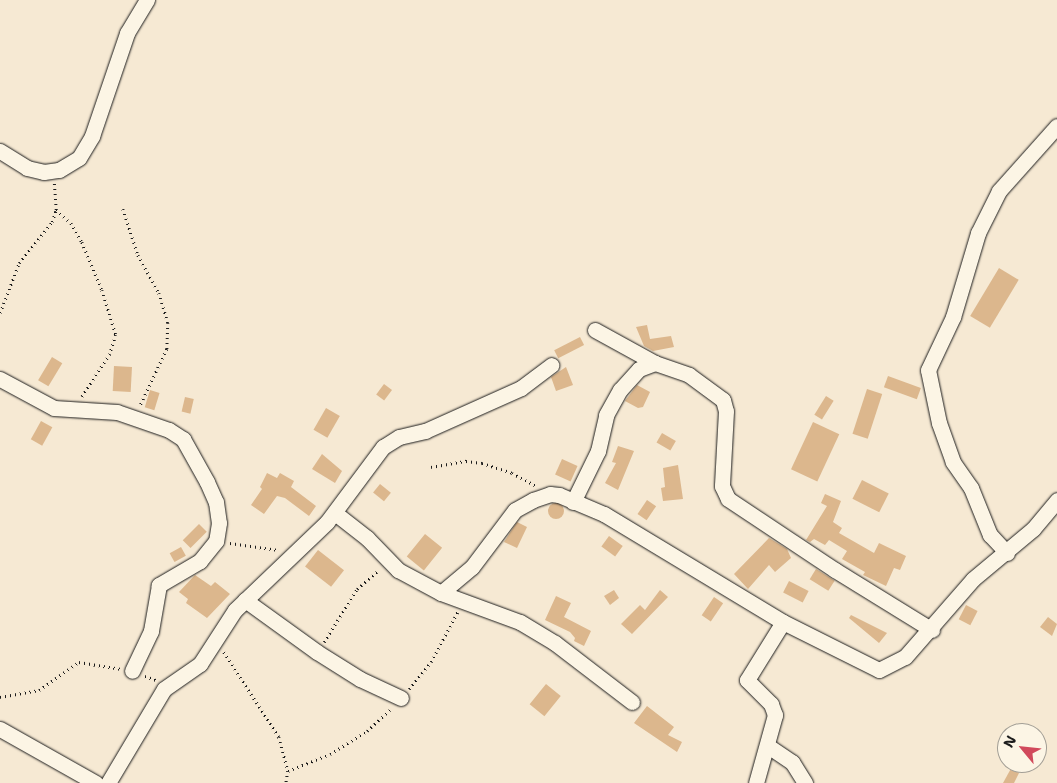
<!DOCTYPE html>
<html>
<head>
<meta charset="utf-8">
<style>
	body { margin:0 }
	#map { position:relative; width:1057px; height:783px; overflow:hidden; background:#f6e9d3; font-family:"Shantell Sans",sans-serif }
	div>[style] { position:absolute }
	.building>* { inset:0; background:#dcb78d; transform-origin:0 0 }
	.round { border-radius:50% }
	.path>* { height:2.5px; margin-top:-1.25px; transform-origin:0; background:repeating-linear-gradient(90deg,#1c1c1c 0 1px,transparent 0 5px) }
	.roads { filter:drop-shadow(0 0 1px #1c1c1c) drop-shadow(0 0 1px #1c1c1c) }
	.minor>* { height:15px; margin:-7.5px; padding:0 7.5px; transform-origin:7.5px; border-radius:7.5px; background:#fcf5e5 }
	span { translate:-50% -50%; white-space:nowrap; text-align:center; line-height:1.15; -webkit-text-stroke:4px #fcf5e5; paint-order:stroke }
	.north { position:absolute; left:997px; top:723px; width:50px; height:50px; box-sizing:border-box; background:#fcf5e5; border:1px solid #a29e95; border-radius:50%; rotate:298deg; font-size:14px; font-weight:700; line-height:20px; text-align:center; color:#1c1c1c }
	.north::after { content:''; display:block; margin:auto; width:18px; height:22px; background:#d1495b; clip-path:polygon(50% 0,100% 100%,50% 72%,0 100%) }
</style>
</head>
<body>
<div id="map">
	<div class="building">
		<i style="left:999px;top:268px;width:23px;height:56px;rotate:31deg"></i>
		<i style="clip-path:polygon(647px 325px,650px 339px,671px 336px,674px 347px,653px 351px,644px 346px,636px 327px)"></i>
		<i style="left:580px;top:337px;width:9px;height:29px;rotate:63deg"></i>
		<i style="left:52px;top:357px;width:12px;height:27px;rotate:31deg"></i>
		<i style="left:114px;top:366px;width:18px;height:25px;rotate:3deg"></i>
		<i style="clip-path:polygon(566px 367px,573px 385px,556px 391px,551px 377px)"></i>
		<i style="left:888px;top:376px;width:35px;height:12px;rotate:20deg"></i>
		<i style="left:384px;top:384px;width:10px;height:13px;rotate:37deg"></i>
		<i style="clip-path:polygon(637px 385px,650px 392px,643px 407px,638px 408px,625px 401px)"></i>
		<i style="left:867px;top:389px;width:16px;height:47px;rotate:18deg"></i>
		<i style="left:150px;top:390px;width:10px;height:18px;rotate:17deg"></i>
		<i style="left:826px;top:396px;width:9px;height:22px;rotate:32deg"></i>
		<i style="left:185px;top:397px;width:9px;height:15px;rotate:13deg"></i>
		<i style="left:326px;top:408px;width:16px;height:25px;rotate:30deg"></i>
		<i style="left:41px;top:421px;width:13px;height:21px;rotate:29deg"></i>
		<i style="left:813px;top:422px;width:29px;height:52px;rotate:25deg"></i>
		<i style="left:662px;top:433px;width:16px;height:11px;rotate:30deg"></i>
		<i style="clip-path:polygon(618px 446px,634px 451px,618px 490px,605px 483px,616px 463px,612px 462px)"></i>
		<i style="clip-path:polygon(322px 454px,342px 471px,335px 483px,312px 469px)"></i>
		<i style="left:562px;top:459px;width:17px;height:17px;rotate:24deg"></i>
		<i style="clip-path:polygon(678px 465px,683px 499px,663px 501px,661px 488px,665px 487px,663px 468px)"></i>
		<i style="clip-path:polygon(267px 473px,277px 478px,280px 473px,294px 481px,291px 487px,316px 506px,309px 516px,285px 498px,277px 496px,264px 514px,251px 505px,262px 489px,260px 487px)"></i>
		<i style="left:862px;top:480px;width:30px;height:21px;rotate:27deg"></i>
		<i style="left:380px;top:484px;width:14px;height:11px;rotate:39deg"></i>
		<i style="clip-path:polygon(825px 494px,841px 501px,833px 522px,842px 528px,839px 533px,874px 553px,879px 543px,906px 556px,900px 570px,894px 568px,886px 586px,863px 575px,865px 572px,842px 559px,847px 551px,829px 540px,825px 545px,814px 539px,810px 542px,806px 540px,827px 506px,821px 503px)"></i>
		<i style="left:647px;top:500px;width:11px;height:17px;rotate:34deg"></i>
		<i class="round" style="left:548px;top:503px;width:16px;height:16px"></i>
		<i style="clip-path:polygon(517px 522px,527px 527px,517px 548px,504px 542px)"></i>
		<i style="left:199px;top:524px;width:11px;height:23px;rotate:45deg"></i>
		<i style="left:425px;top:534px;width:22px;height:29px;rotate:39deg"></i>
		<i style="left:609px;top:536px;width:17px;height:13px;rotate:36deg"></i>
		<i style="clip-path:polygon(769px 538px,787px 549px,791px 558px,775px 572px,769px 565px,748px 589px,734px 574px)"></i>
		<i style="left:181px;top:547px;width:10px;height:13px;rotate:61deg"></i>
		<i style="left:318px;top:550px;width:33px;height:21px;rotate:38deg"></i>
		<i style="left:816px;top:569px;width:22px;height:12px;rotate:32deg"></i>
		<i style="clip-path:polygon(195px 575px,211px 586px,215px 582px,230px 594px,207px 618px,186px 603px,188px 599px,179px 592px)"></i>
		<i style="left:789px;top:581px;width:22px;height:13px;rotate:27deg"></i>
		<i style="clip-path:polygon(614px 590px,619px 598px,610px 605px,604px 596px)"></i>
		<i style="clip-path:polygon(660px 590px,668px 597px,632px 634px,621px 624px,640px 605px,645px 610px)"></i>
		<i style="clip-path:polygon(556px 596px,571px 603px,564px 617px,591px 631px,584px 646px,574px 641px,575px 638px,570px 632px,545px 620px)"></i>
		<i style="left:714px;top:597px;width:11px;height:22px;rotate:34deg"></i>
		<i style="left:966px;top:605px;width:13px;height:16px;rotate:27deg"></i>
		<i style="clip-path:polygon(851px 615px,887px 633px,879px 643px,849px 618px)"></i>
		<i style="clip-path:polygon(1048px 617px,1057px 624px,1052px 636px,1040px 627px)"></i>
		<i style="left:546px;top:684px;width:19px;height:26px;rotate:39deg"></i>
		<i style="clip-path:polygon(647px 706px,674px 727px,668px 735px,682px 742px,677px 752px,634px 723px)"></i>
		<i style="clip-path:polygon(1014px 763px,1024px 763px,1014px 783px,1003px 783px)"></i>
	</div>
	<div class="path">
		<i style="left:123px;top:209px;width:48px;rotate:71.9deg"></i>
		<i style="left:138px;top:255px;width:43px;rotate:61.1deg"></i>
		<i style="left:159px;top:293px;width:31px;rotate:73deg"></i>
		<i style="left:168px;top:323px;width:26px;rotate:92deg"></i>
		<i style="left:167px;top:349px;width:63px;rotate:115.3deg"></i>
		<i style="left:56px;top:210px;width:20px;rotate:41deg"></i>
		<i style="left:71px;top:223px;width:22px;rotate:60deg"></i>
		<i style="left:82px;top:242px;width:52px;rotate:67.4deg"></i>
		<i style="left:102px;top:290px;width:47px;rotate:72.7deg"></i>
		<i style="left:116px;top:335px;width:20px;rotate:108deg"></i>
		<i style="left:110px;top:354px;width:51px;rotate:123.1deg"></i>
		<i style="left:0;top:313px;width:53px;rotate:-69.2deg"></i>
		<i style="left:19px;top:263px;width:53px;rotate:-51.2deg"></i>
		<i style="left:52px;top:222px;width:13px;rotate:-72deg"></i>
		<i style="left:56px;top:210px;width:27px;rotate:-94deg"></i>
		<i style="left:431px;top:467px;width:36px;rotate:-10deg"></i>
		<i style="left:466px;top:461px;width:16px;rotate:7deg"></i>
		<i style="left:482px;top:463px;width:32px;rotate:18deg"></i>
		<i style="left:512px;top:473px;width:27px;rotate:28deg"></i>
		<i style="left:230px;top:543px;width:49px;rotate:8.1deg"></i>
		<i style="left:324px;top:642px;width:62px;rotate:-58.1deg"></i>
		<i style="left:357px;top:589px;width:29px;rotate:-41deg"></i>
		<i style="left:224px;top:652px;width:101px;rotate:57.1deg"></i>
		<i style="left:279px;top:737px;width:35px;rotate:75deg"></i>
		<i style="left:288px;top:771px;width:12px;rotate:99deg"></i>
		<i style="left:145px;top:676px;width:12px;rotate:20deg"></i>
		<i style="left:409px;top:689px;width:35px;rotate:-51deg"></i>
		<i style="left:431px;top:662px;width:58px;rotate:-62.1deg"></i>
		<i style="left:0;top:697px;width:40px;rotate:-10deg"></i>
		<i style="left:39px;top:690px;width:49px;rotate:-35deg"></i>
		<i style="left:79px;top:662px;width:43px;rotate:9.5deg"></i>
		<i style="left:288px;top:771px;width:45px;rotate:-22deg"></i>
		<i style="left:330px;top:754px;width:44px;rotate:-31.9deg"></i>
		<i style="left:367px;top:731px;width:34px;rotate:-43deg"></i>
	</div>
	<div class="roads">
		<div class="minor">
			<i style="left:0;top:151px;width:32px;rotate:32deg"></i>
			<i style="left:27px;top:168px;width:17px;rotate:13deg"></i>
			<i style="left:44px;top:172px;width:15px;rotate:-8deg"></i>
			<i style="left:59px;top:170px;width:23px;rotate:-31deg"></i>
			<i style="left:79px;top:158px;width:26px;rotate:-59deg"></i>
			<i style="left:92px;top:136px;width:109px;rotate:-71.2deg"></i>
			<i style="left:127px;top:33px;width:39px;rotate:-59deg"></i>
			<i style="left:595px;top:330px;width:68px;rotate:28.8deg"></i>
			<i style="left:655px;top:363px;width:36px;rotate:19deg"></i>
			<i style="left:689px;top:375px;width:42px;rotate:36.3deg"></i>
			<i style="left:723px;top:400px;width:11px;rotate:75deg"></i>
			<i style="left:726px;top:411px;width:75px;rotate:93.1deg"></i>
			<i style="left:722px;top:486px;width:14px;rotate:65deg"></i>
			<i style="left:728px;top:499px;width:128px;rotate:33.6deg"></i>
			<i style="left:835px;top:570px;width:114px;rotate:31.7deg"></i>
			<i style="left:0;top:379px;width:61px;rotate:28.2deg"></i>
			<i style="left:54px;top:408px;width:63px;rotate:3.6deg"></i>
			<i style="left:117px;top:412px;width:55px;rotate:19.1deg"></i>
			<i style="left:169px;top:430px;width:17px;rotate:33deg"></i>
			<i style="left:183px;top:439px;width:49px;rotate:60.8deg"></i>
			<i style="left:207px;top:482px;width:22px;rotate:66deg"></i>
			<i style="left:216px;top:502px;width:21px;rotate:82deg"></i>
			<i style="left:219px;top:523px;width:18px;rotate:99deg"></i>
			<i style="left:216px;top:541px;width:26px;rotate:129deg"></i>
			<i style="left:200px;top:561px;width:48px;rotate:149.7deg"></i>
			<i style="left:159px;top:585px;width:47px;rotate:99.9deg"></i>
			<i style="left:151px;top:631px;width:44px;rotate:115.4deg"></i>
			<i style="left:573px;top:502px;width:57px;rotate:-63.9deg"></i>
			<i style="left:598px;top:451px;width:37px;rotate:-77deg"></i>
			<i style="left:606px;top:415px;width:29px;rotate:-61deg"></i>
			<i style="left:620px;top:390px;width:28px;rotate:-48deg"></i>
			<i style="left:639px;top:369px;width:17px;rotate:-21deg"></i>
			<i style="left:335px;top:513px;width:41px;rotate:38deg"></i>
			<i style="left:367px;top:538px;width:45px;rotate:45.9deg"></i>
			<i style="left:398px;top:570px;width:49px;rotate:28.1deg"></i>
			<i style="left:441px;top:593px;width:84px;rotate:20.2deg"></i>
			<i style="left:520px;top:622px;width:41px;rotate:31deg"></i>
			<i style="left:555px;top:643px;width:97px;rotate:37.5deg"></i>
			<i style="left:1007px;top:553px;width:25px;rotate:-133deg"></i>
			<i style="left:990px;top:535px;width:51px;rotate:-112deg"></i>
			<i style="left:971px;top:488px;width:32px;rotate:-125deg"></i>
			<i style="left:953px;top:462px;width:41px;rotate:-109.7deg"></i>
			<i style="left:939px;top:423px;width:54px;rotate:-101.7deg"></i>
			<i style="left:928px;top:370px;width:59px;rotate:-64.7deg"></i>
			<i style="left:953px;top:317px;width:88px;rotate:-73.4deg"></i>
			<i style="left:978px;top:233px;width:47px;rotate:-63.4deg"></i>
			<i style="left:999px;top:191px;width:87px;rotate:-48.3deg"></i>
			<i style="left:441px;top:593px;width:40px;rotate:-40deg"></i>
			<i style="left:472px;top:567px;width:71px;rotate:-53deg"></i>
			<i style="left:515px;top:510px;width:21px;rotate:-29deg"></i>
			<i style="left:533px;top:500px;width:18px;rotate:-19deg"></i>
			<i style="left:550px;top:494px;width:9px;rotate:6deg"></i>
			<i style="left:559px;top:495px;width:49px;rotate:22.9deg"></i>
			<i style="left:604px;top:514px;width:209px;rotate:31.1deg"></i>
			<i style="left:783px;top:622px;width:107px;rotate:26.6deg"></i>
			<i style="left:879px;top:670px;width:29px;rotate:-27deg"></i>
			<i style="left:905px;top:657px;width:103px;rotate:-48.9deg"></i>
			<i style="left:973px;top:579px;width:78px;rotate:-39.8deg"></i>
			<i style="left:1033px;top:529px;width:38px;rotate:-50deg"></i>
			<i style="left:245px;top:600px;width:89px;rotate:35.8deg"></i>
			<i style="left:317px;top:652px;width:51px;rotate:32.1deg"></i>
			<i style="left:360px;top:679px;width:45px;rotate:24.9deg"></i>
			<i style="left:0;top:729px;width:110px;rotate:29.4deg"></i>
			<i style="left:768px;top:746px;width:29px;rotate:34deg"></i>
			<i style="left:792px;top:762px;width:25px;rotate:58deg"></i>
			<i style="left:108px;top:783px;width:109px;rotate:-59.2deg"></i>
			<i style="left:164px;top:689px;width:44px;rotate:-34.8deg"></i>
			<i style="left:200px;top:664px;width:64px;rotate:-57.1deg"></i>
			<i style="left:235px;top:610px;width:127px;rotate:-43.7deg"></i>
			<i style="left:327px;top:522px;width:94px;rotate:-53.3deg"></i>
			<i style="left:383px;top:447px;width:19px;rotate:-32deg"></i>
			<i style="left:399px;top:437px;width:27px;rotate:-13deg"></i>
			<i style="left:425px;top:431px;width:105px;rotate:-24.1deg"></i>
			<i style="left:521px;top:388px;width:38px;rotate:-37deg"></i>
			<i style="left:756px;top:783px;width:71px;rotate:-74.4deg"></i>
			<i style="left:775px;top:715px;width:12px;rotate:-110deg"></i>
			<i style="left:771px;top:704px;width:34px;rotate:-135deg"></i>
			<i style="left:747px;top:680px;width:68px;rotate:-58.2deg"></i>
		</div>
	</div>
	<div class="north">N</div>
</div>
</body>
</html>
